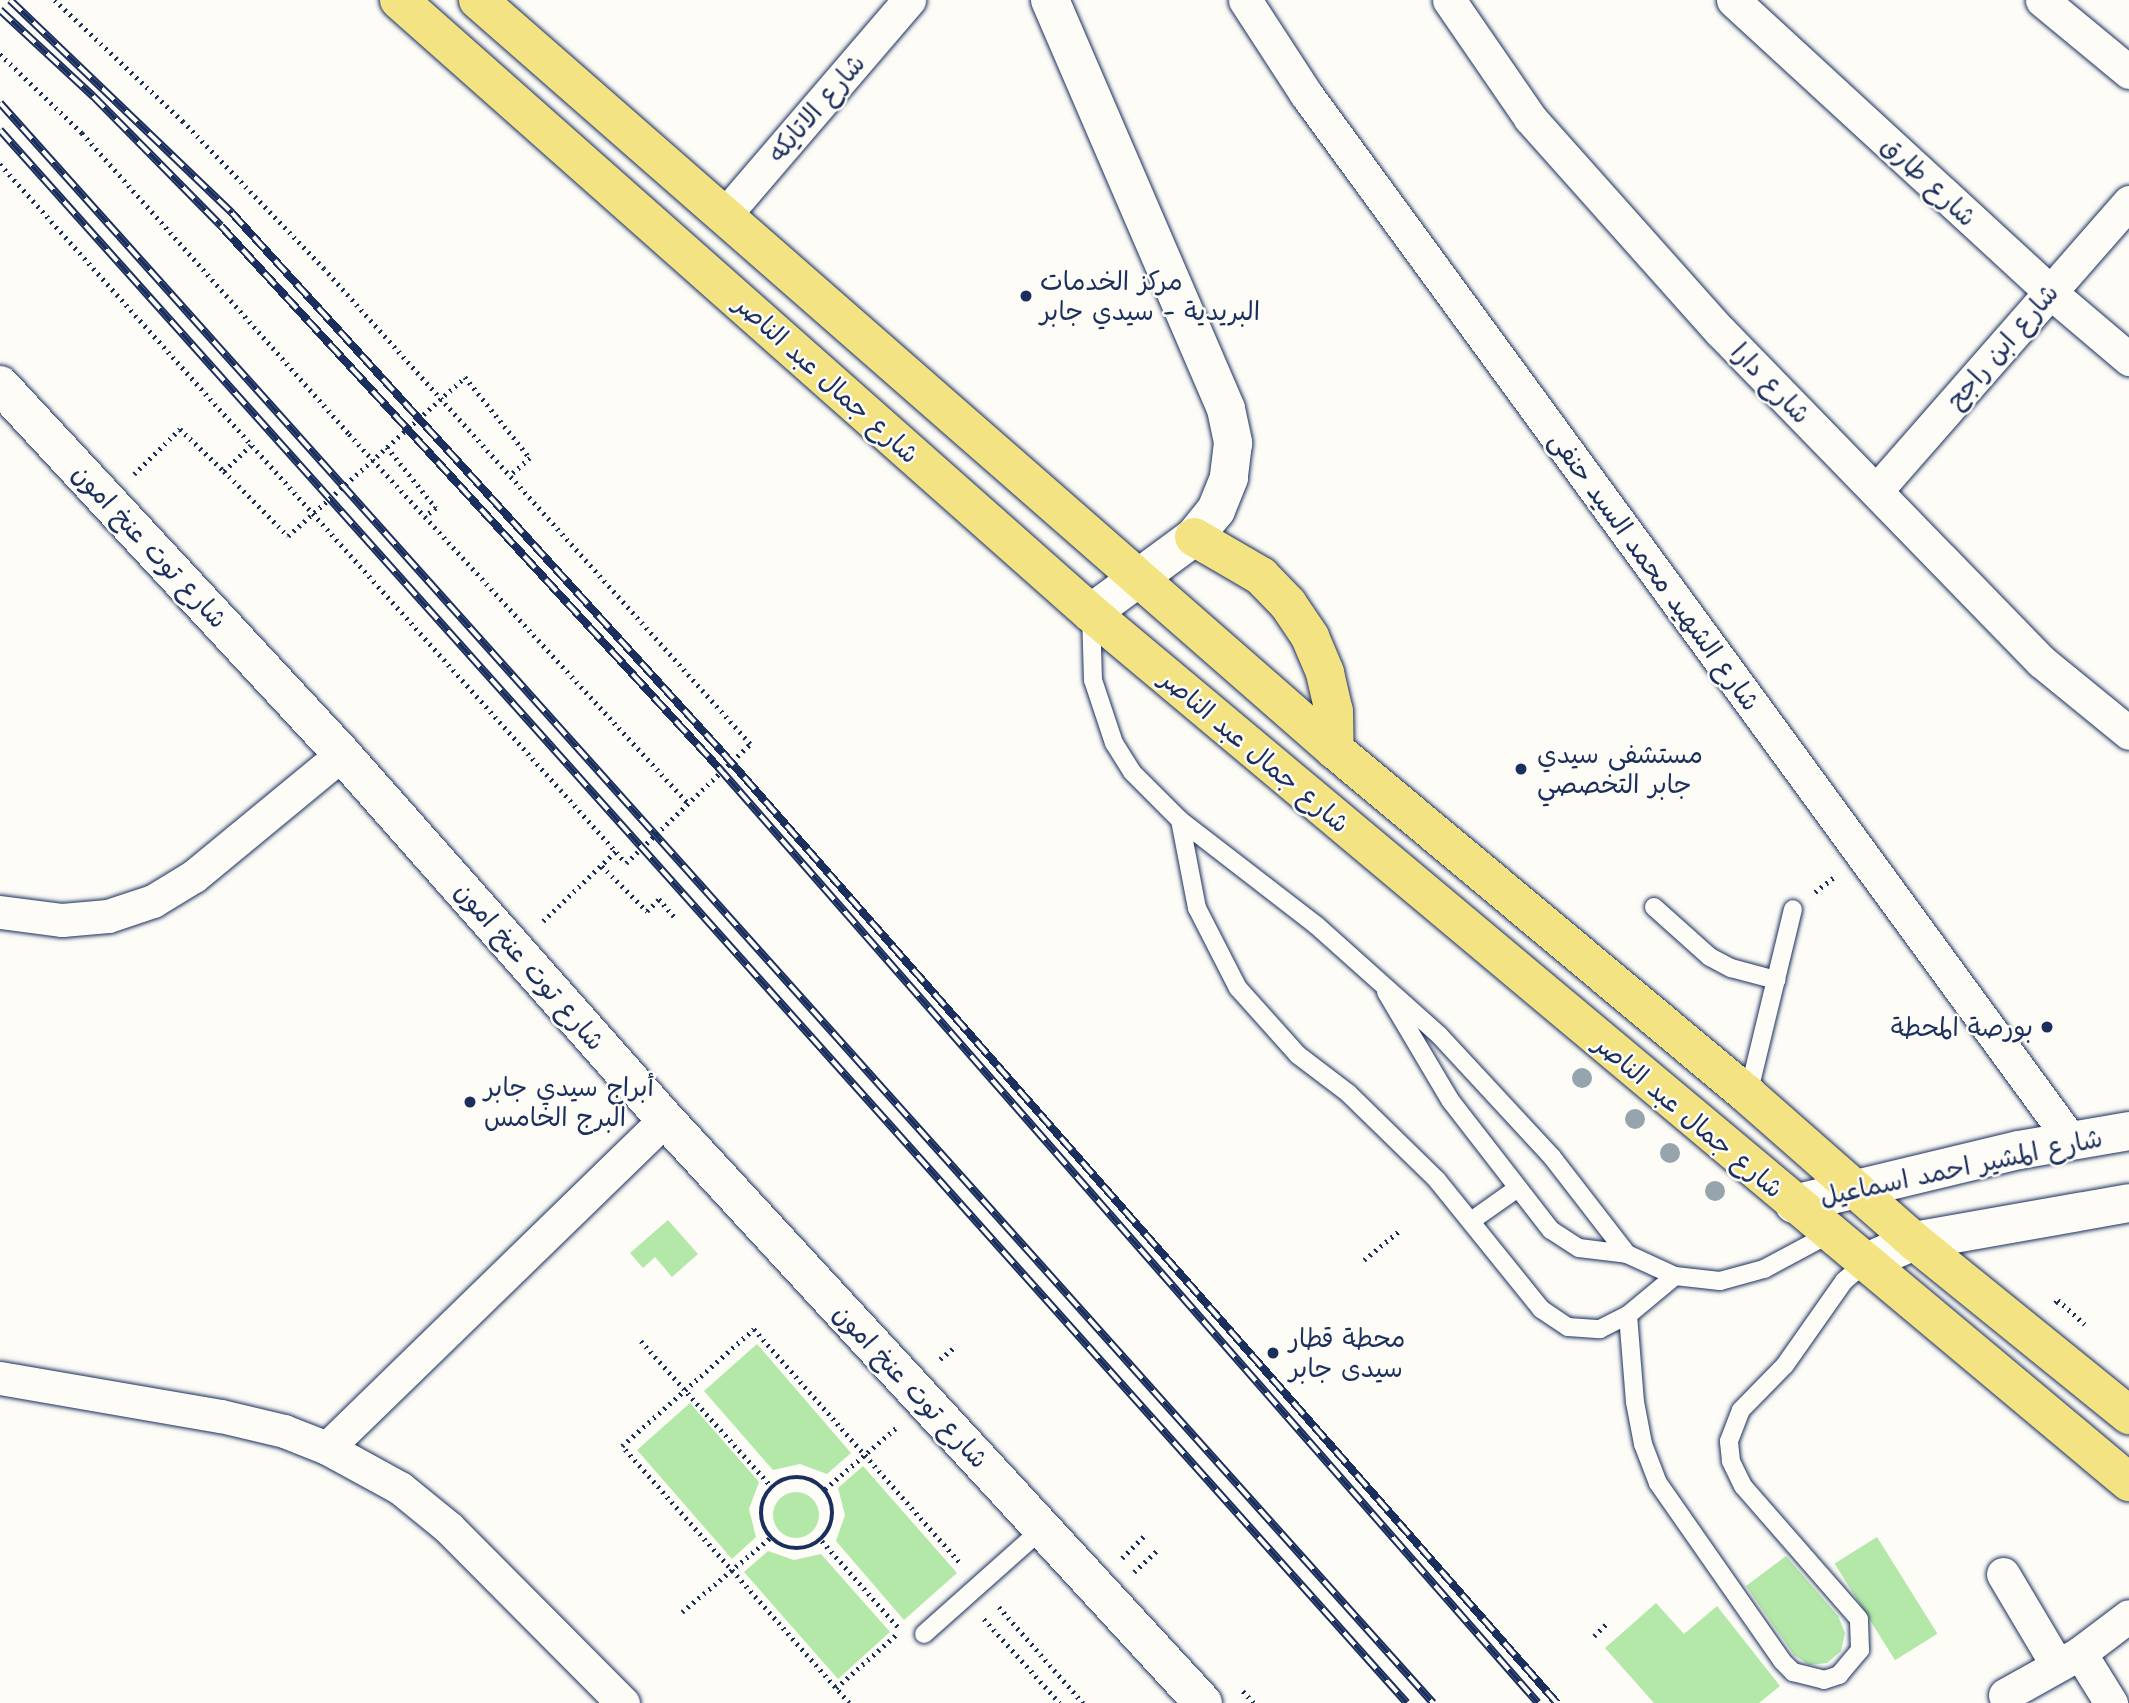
<!DOCTYPE html>
<html>
<head>
<meta charset="utf-8">
<style>
	body { margin:0 }
	#map { position:relative; width:2129px; height:1703px; overflow:hidden; background:#fdfcf7; font-family:"Shantell Sans","Playpen Sans Arabic",sans-serif }
	div>[style] { position:absolute }
	.green>* { inset:0; background:#b4e8a9; transform-origin:0 0 }
	.round { border-radius:50% }
	.path>* { height:4.5px; margin-top:-2.25px; transform-origin:0; background:repeating-linear-gradient(90deg,#1b2f5e 0 2px,transparent 0 7px) }
	.path>.ring { margin:-2.25px; padding:0; box-sizing:content-box; background:none; border:4.5px solid #1b2f5e; border-radius:50% }
	.roads { filter:drop-shadow(0 0 2px #1b2f5e) drop-shadow(0 0 2px #1b2f5e) }
	.lane>* { height:18px; margin:-9px; padding:0 9px; transform-origin:9px; border-radius:9px; background:#fdfcf7 }
	.street>* { height:33px; margin:-16.5px; padding:0 16.5px; transform-origin:16.5px; border-radius:16.5px; background:#fdfcf7 }
	.secondary>* { height:38px; margin:-19px; padding:0 19px; transform-origin:19px; border-radius:19px; background:#fdfcf7 }
	.primary>* { height:38px; margin:-19px; padding:0 19px; transform-origin:19px; border-radius:19px; background:#f4e382 }
	.rail>* { height:8px; margin-top:-4px; transform-origin:0; background:repeating-linear-gradient(90deg,#fdfcf7 0 16px,#1b2f5e 0 32px); box-sizing:border-box; border-block:2px solid #1b2f5e }
	.path-bridge>* { height:4.5px; margin-top:-2.25px; transform-origin:0; background:repeating-linear-gradient(90deg,#1b2f5e 0 2px,transparent 0 7px) }
	.trees>* { width:20px; height:20px; margin:-10px; border-radius:50%; background:#96a5ad }
	.dots>* { width:19px; height:19px; translate:-50% -50%; box-sizing:border-box; border:4px solid #fdfcf7; border-radius:50% }
	span { translate:-50% -50%; white-space:nowrap; text-align:center; line-height:1.15; -webkit-text-stroke:5px #fdfcf7; paint-order:stroke }
	.street-label { font-size:26px; color:#1b2f5e }
	.poi-label { font-size:26px; color:#1b2f5e }
	.left { translate:0 -50%; text-align:left }
	.right { translate:-100% -50%; text-align:right }
</style>
</head>
<body>
<div id="map">
	<div class="green">
		<i style="clip-path:polygon(668px 1220px,698px 1254px,672px 1277px,655px 1257px,643px 1268px,630px 1253px)"></i>
		<i style="clip-path:polygon(757px 1344px,851px 1453px,827px 1474px,800px 1464px,773px 1470px,704px 1391px)"></i>
		<i style="clip-path:polygon(690px 1403px,759px 1482px,749px 1509px,756px 1537px,732px 1559px,637px 1450px)"></i>
		<i style="clip-path:polygon(863px 1466px,957px 1573px,904px 1620px,836px 1541px,845px 1515px,838px 1488px)"></i>
		<i class="round" style="left:773px;top:1492px;width:46px;height:46px"></i>
		<i style="left:1877px;top:1537px;width:114px;height:50px;rotate:58deg"></i>
		<i style="clip-path:polygon(768px 1551px,794px 1560px,821px 1554px,890px 1632px,838px 1679px,744px 1572px)"></i>
		<i style="clip-path:polygon(1786px 1556px,1838px 1616px,1845px 1633px,1841px 1651px,1827px 1663px,1809px 1665px,1794px 1655px,1746px 1586px)"></i>
		<i style="clip-path:polygon(1656px 1603px,1684px 1634px,1717px 1606px,1780px 1686px,1759px 1703px,1654px 1703px,1605px 1648px)"></i>
	</div>
	<div class="path">
		<i style="left:0;top:54px;width:114px;rotate:43.9deg"></i>
		<i style="left:82px;top:133px;width:402px;rotate:48.4deg"></i>
		<i style="left:349px;top:434px;width:501px;rotate:47.43deg"></i>
		<i style="left:0;top:164px;width:938px;rotate:48.15deg"></i>
		<i style="left:626px;top:863px;width:172px;rotate:-43.8deg"></i>
		<i style="left:750px;top:744px;width:638px;rotate:-131.89deg"></i>
		<i style="left:324px;top:269px;width:204px;rotate:-133.8deg"></i>
		<i style="left:183px;top:122px;width:178px;rotate:-136.6deg"></i>
		<i style="left:465px;top:377px;width:104px;rotate:51.3deg"></i>
		<i style="left:530px;top:458px;width:27px;rotate:138deg"></i>
		<i style="left:387px;top:447px;width:78px;rotate:51.2deg"></i>
		<i style="left:436px;top:508px;width:14px;rotate:141deg"></i>
		<i style="left:224px;top:471px;width:91px;rotate:45.4deg"></i>
		<i style="left:134px;top:474px;width:64px;rotate:-44.4deg"></i>
		<i style="left:180px;top:429px;width:61px;rotate:43.7deg"></i>
		<i style="left:224px;top:471px;width:37px;rotate:-44deg"></i>
		<i style="left:602px;top:866px;width:64px;rotate:45deg"></i>
		<i style="left:647px;top:911px;width:17px;rotate:-45deg"></i>
		<i style="left:659px;top:899px;width:23px;rotate:49deg"></i>
		<i style="left:1815px;top:892px;width:23px;rotate:-38deg"></i>
		<i style="left:543px;top:921px;width:101px;rotate:-43.8deg"></i>
		<i style="left:1364px;top:1260px;width:45px;rotate:-39.6deg"></i>
		<i style="left:2055px;top:1303px;width:4px;rotate:-45deg"></i>
		<i style="left:2058px;top:1300px;width:36px;rotate:42deg"></i>
		<i style="left:641px;top:1341px;width:196px;rotate:48.1deg"></i>
		<i style="left:940px;top:1359px;width:21px;rotate:-39deg"></i>
		<i class="ring" style="left:761px;top:1477px;width:67.5px;height:67.5px"></i>
		<i style="left:825px;top:1489px;width:94px;rotate:-40.7deg"></i>
		<i style="left:822px;top:1541px;width:115px;rotate:48.5deg"></i>
		<i style="left:1122px;top:1558px;width:34px;rotate:-45deg"></i>
		<i style="left:1134px;top:1572px;width:34px;rotate:-43deg"></i>
		<i style="left:999px;top:1607px;width:128px;rotate:48.8deg"></i>
		<i style="left:682px;top:1612px;width:115px;rotate:-40.1deg"></i>
		<i style="left:984px;top:1619px;width:113px;rotate:47.9deg"></i>
		<i style="left:1594px;top:1636px;width:17px;rotate:-45deg"></i>
		<i style="left:836px;top:1688px;width:80px;rotate:-41.5deg"></i>
		<i style="left:1243px;top:1691px;width:16px;rotate:47deg"></i>
		<i style="left:849px;top:1703px;width:343px;rotate:-131.5deg"></i>
		<i style="left:622px;top:1446px;width:176px;rotate:-41.6deg"></i>
		<i style="left:754px;top:1329px;width:313px;rotate:48.6deg"></i>
	</div>
	<div class="roads">
		<div class="lane">
			<i style="left:1091px;top:613px;width:67px;rotate:88.3deg"></i>
			<i style="left:1093px;top:680px;width:66px;rotate:71.6deg"></i>
			<i style="left:1114px;top:743px;width:34px;rotate:58deg"></i>
			<i style="left:1132px;top:772px;width:68px;rotate:45deg"></i>
			<i style="left:1180px;top:820px;width:172px;rotate:37.7deg"></i>
			<i style="left:1316px;top:925px;width:166px;rotate:41.8deg"></i>
			<i style="left:1440px;top:1036px;width:165px;rotate:47.2deg"></i>
			<i style="left:1552px;top:1157px;width:123px;rotate:52.3deg"></i>
			<i style="left:1627px;top:1254px;width:53px;rotate:24.6deg"></i>
			<i style="left:1675px;top:1276px;width:45px;rotate:6.3deg"></i>
			<i style="left:1720px;top:1281px;width:46px;rotate:-15.3deg"></i>
			<i style="left:1764px;top:1269px;width:76px;rotate:-28.2deg"></i>
			<i style="left:1180px;top:820px;width:90px;rotate:79.1deg"></i>
			<i style="left:1197px;top:908px;width:90px;rotate:62.9deg"></i>
			<i style="left:1238px;top:988px;width:90px;rotate:48.2deg"></i>
			<i style="left:1298px;top:1055px;width:63px;rotate:37.2deg"></i>
			<i style="left:1348px;top:1093px;width:124px;rotate:44.3deg"></i>
			<i style="left:1437px;top:1180px;width:166px;rotate:51.1deg"></i>
			<i style="left:1541px;top:1309px;width:32px;rotate:34deg"></i>
			<i style="left:1568px;top:1327px;width:32px;rotate:4deg"></i>
			<i style="left:1600px;top:1329px;width:31px;rotate:-27deg"></i>
			<i style="left:1628px;top:1315px;width:61px;rotate:-39.7deg"></i>
			<i style="left:1654px;top:907px;width:75px;rotate:41.8deg"></i>
			<i style="left:1710px;top:957px;width:24px;rotate:28deg"></i>
			<i style="left:1731px;top:968px;width:47px;rotate:14.9deg"></i>
			<i style="left:1386px;top:992px;width:126px;rotate:59.3deg"></i>
			<i style="left:1450px;top:1100px;width:165px;rotate:52.2deg"></i>
			<i style="left:1551px;top:1230px;width:33px;rotate:33deg"></i>
			<i style="left:1579px;top:1248px;width:48px;rotate:7.1deg"></i>
			<i style="left:1748px;top:1095px;width:191px;rotate:-76.4deg"></i>
			<i style="left:1471px;top:1221px;width:57px;rotate:-35.1deg"></i>
			<i style="left:1628px;top:1315px;width:87px;rotate:85.4deg"></i>
			<i style="left:1635px;top:1402px;width:43px;rotate:79.2deg"></i>
			<i style="left:1643px;top:1444px;width:42px;rotate:69deg"></i>
			<i style="left:1658px;top:1483px;width:217px;rotate:55.1deg"></i>
			<i style="left:1782px;top:1661px;width:16px;rotate:45deg"></i>
			<i style="left:1793px;top:1672px;width:32px;rotate:14deg"></i>
			<i style="left:1824px;top:1680px;width:16px;rotate:-18deg"></i>
			<i style="left:1839px;top:1675px;width:33px;rotate:-50deg"></i>
			<i style="left:1860px;top:1650px;width:31px;rotate:-92deg"></i>
			<i style="left:1859px;top:1619px;width:176px;rotate:-131.1deg"></i>
			<i style="left:1743px;top:1486px;width:28px;rotate:-116deg"></i>
			<i style="left:1731px;top:1461px;width:20px;rotate:-96deg"></i>
			<i style="left:1729px;top:1441px;width:33px;rotate:-69deg"></i>
			<i style="left:1741px;top:1410px;width:63px;rotate:-45.6deg"></i>
			<i style="left:1785px;top:1365px;width:103px;rotate:-54.9deg"></i>
			<i style="left:1844px;top:1281px;width:30px;rotate:-40deg"></i>
			<i style="left:924px;top:1634px;width:158px;rotate:-41.7deg"></i>
		</div>
		<div class="street">
			<i style="left:1245px;top:0;width:112px;rotate:57deg"></i>
			<i style="left:1306px;top:94px;width:1294px;rotate:53.83deg"></i>
			<i style="left:1449px;top:0;width:143px;rotate:55.5deg"></i>
			<i style="left:1530px;top:118px;width:285px;rotate:48.3deg"></i>
			<i style="left:1720px;top:331px;width:462px;rotate:45.8deg"></i>
			<i style="left:2042px;top:662px;width:112px;rotate:39.2deg"></i>
			<i style="left:1733px;top:0;width:431px;rotate:42.6deg"></i>
			<i style="left:2050px;top:292px;width:104px;rotate:40.3deg"></i>
			<i style="left:2042px;top:0;width:113px;rotate:39.6deg"></i>
			<i style="left:723px;top:217px;width:286px;rotate:-49.4deg"></i>
			<i style="left:1876px;top:491px;width:384px;rotate:-48.8deg"></i>
			<i style="left:0;top:912px;width:63px;rotate:7.4deg"></i>
			<i style="left:62px;top:920px;width:46px;rotate:-5deg"></i>
			<i style="left:108px;top:916px;width:47px;rotate:-18.4deg"></i>
			<i style="left:153px;top:901px;width:48px;rotate:-31.4deg"></i>
			<i style="left:194px;top:876px;width:192px;rotate:-39.5deg"></i>
			<i style="left:0;top:1378px;width:224px;rotate:9.8deg"></i>
			<i style="left:221px;top:1416px;width:65px;rotate:13.4deg"></i>
			<i style="left:284px;top:1431px;width:46px;rotate:21.6deg"></i>
			<i style="left:327px;top:1448px;width:83px;rotate:28.7deg"></i>
			<i style="left:400px;top:1488px;width:63px;rotate:39.2deg"></i>
			<i style="left:449px;top:1528px;width:247px;rotate:45.2deg"></i>
			<i style="left:327px;top:1448px;width:472px;rotate:-44.2deg"></i>
			<i style="left:2003px;top:1574px;width:106px;rotate:59.3deg"></i>
			<i style="left:2080px;top:1653px;width:59px;rotate:58.2deg"></i>
			<i style="left:2005px;top:1695px;width:86px;rotate:-29.2deg"></i>
			<i style="left:2080px;top:1653px;width:61px;rotate:-37.1deg"></i>
		</div>
		<div class="secondary">
			<i style="left:1050px;top:0;width:445px;rotate:66.7deg"></i>
			<i style="left:1226px;top:409px;width:35px;rotate:78deg"></i>
			<i style="left:1233px;top:443px;width:35px;rotate:97deg"></i>
			<i style="left:1229px;top:478px;width:35px;rotate:112deg"></i>
			<i style="left:1216px;top:510px;width:35px;rotate:129deg"></i>
			<i style="left:1194px;top:537px;width:128px;rotate:143.6deg"></i>
			<i style="left:0;top:385px;width:503px;rotate:47.17deg"></i>
			<i style="left:342px;top:754px;width:487px;rotate:48.5deg"></i>
			<i style="left:665px;top:1119px;width:794px;rotate:47.35deg"></i>
			<i style="left:1794px;top:1204px;width:231px;rotate:-13.5deg"></i>
			<i style="left:2019px;top:1150px;width:112px;rotate:-9.8deg"></i>
			<i style="left:1867px;top:1262px;width:51px;rotate:-24.1deg"></i>
			<i style="left:1914px;top:1241px;width:218px;rotate:-10deg"></i>
		</div>
		<div class="primary">
			<i style="left:399px;top:0;width:924px;rotate:41.54deg"></i>
			<i style="left:1091px;top:613px;width:1354px;rotate:39.94deg"></i>
			<i style="left:478px;top:0;width:1139px;rotate:41.19deg"></i>
			<i style="left:1335px;top:750px;width:538px;rotate:39.87deg"></i>
			<i style="left:1748px;top:1095px;width:221px;rotate:41.3deg"></i>
			<i style="left:1914px;top:1241px;width:277px;rotate:39deg"></i>
			<i style="left:1194px;top:537px;width:78px;rotate:30.2deg"></i>
			<i style="left:1261px;top:576px;width:39px;rotate:46deg"></i>
			<i style="left:1288px;top:604px;width:40px;rotate:56deg"></i>
			<i style="left:1310px;top:637px;width:39px;rotate:67deg"></i>
			<i style="left:1325px;top:673px;width:39px;rotate:77deg"></i>
			<i style="left:1334px;top:711px;width:39px;rotate:89deg"></i>
		</div>
	</div>
	<div class="rail">
		<i style="left:10px;top:0;width:308px;rotate:43.8deg"></i>
		<i style="left:232px;top:213px;width:730px;rotate:47.72deg"></i>
		<i style="left:723px;top:753px;width:1264px;rotate:48.72deg"></i>
		<i style="left:0;top:10px;width:127px;rotate:42.8deg"></i>
		<i style="left:93px;top:96px;width:182px;rotate:45.4deg"></i>
		<i style="left:221px;top:226px;width:735px;rotate:47.43deg"></i>
		<i style="left:718px;top:767px;width:1244px;rotate:48.78deg"></i>
		<i style="left:0;top:103px;width:2148px;rotate:48.15deg"></i>
		<i style="left:0;top:130px;width:2110px;rotate:48.19deg"></i>
	</div>
	<div class="path-bridge">
		<i style="left:288px;top:536px;width:238px;rotate:-41.9deg"></i>
	</div>
	<div class="trees">
		<i style="left:1582px;top:1078px"></i>
		<i style="left:1635px;top:1119px"></i>
		<i style="left:1670px;top:1153px"></i>
		<i style="left:1715px;top:1191px"></i>
	</div>
	<div class="dots">
		<i style="left:1026px;top:296px;background:#1b2f5e"></i>
		<i style="left:1521px;top:769px;background:#1b2f5e"></i>
		<i style="left:2047px;top:1027px;background:#1b2f5e"></i>
		<i style="left:470px;top:1102px;background:#1b2f5e"></i>
		<i style="left:1273px;top:1353px;background:#1b2f5e"></i>
	</div>
	<div class="street-label">
		<span style="left:816px;top:108px;rotate:-49deg">شارع الاتايكه</span>
		<span style="left:1929px;top:181px;rotate:43deg">شارع طارق</span>
		<span style="left:2002px;top:346px;rotate:-49deg">شارع ابن راجح</span>
		<span style="left:827px;top:379px;rotate:42deg">شارع جمال عبد الناصر</span>
		<span style="left:1771px;top:383px;rotate:46deg">شارع دارا</span>
		<span style="left:150px;top:546px;rotate:47deg">شارع توت عنخ امون</span>
		<span style="left:1655px;top:571px;rotate:54deg">شارع الشهيد محمد السيد حنفى</span>
		<span style="left:1255px;top:751px;rotate:40deg">شارع جمال عبد الناصر</span>
		<span style="left:530px;top:966px;rotate:49deg">شارع توت عنخ امون</span>
		<span style="left:1689px;top:1116px;rotate:40deg">شارع جمال عبد الناصر</span>
		<span style="left:1961px;top:1167px;rotate:-12deg">شارع المشير احمد اسماعيل</span>
		<span style="left:911px;top:1386px;rotate:47deg">شارع توت عنخ امون</span>
	</div>
	<div class="poi-label">
		<span class="left" style="left:1040px;top:296px">مركز الخدمات<br>البريدية - سيدي جابر</span>
		<span class="left" style="left:1537px;top:769px">مستشفى سيدي<br>جابر التخصصي</span>
		<span class="right" style="left:2033px;top:1027px">بورصة المحطة</span>
		<span class="left" style="left:484px;top:1102px">أبراج سيدي جابر<br>البرج الخامس</span>
		<span class="left" style="left:1289px;top:1353px">محطة قطار<br>سيدى جابر</span>
	</div>
</div>
</body>
</html>
